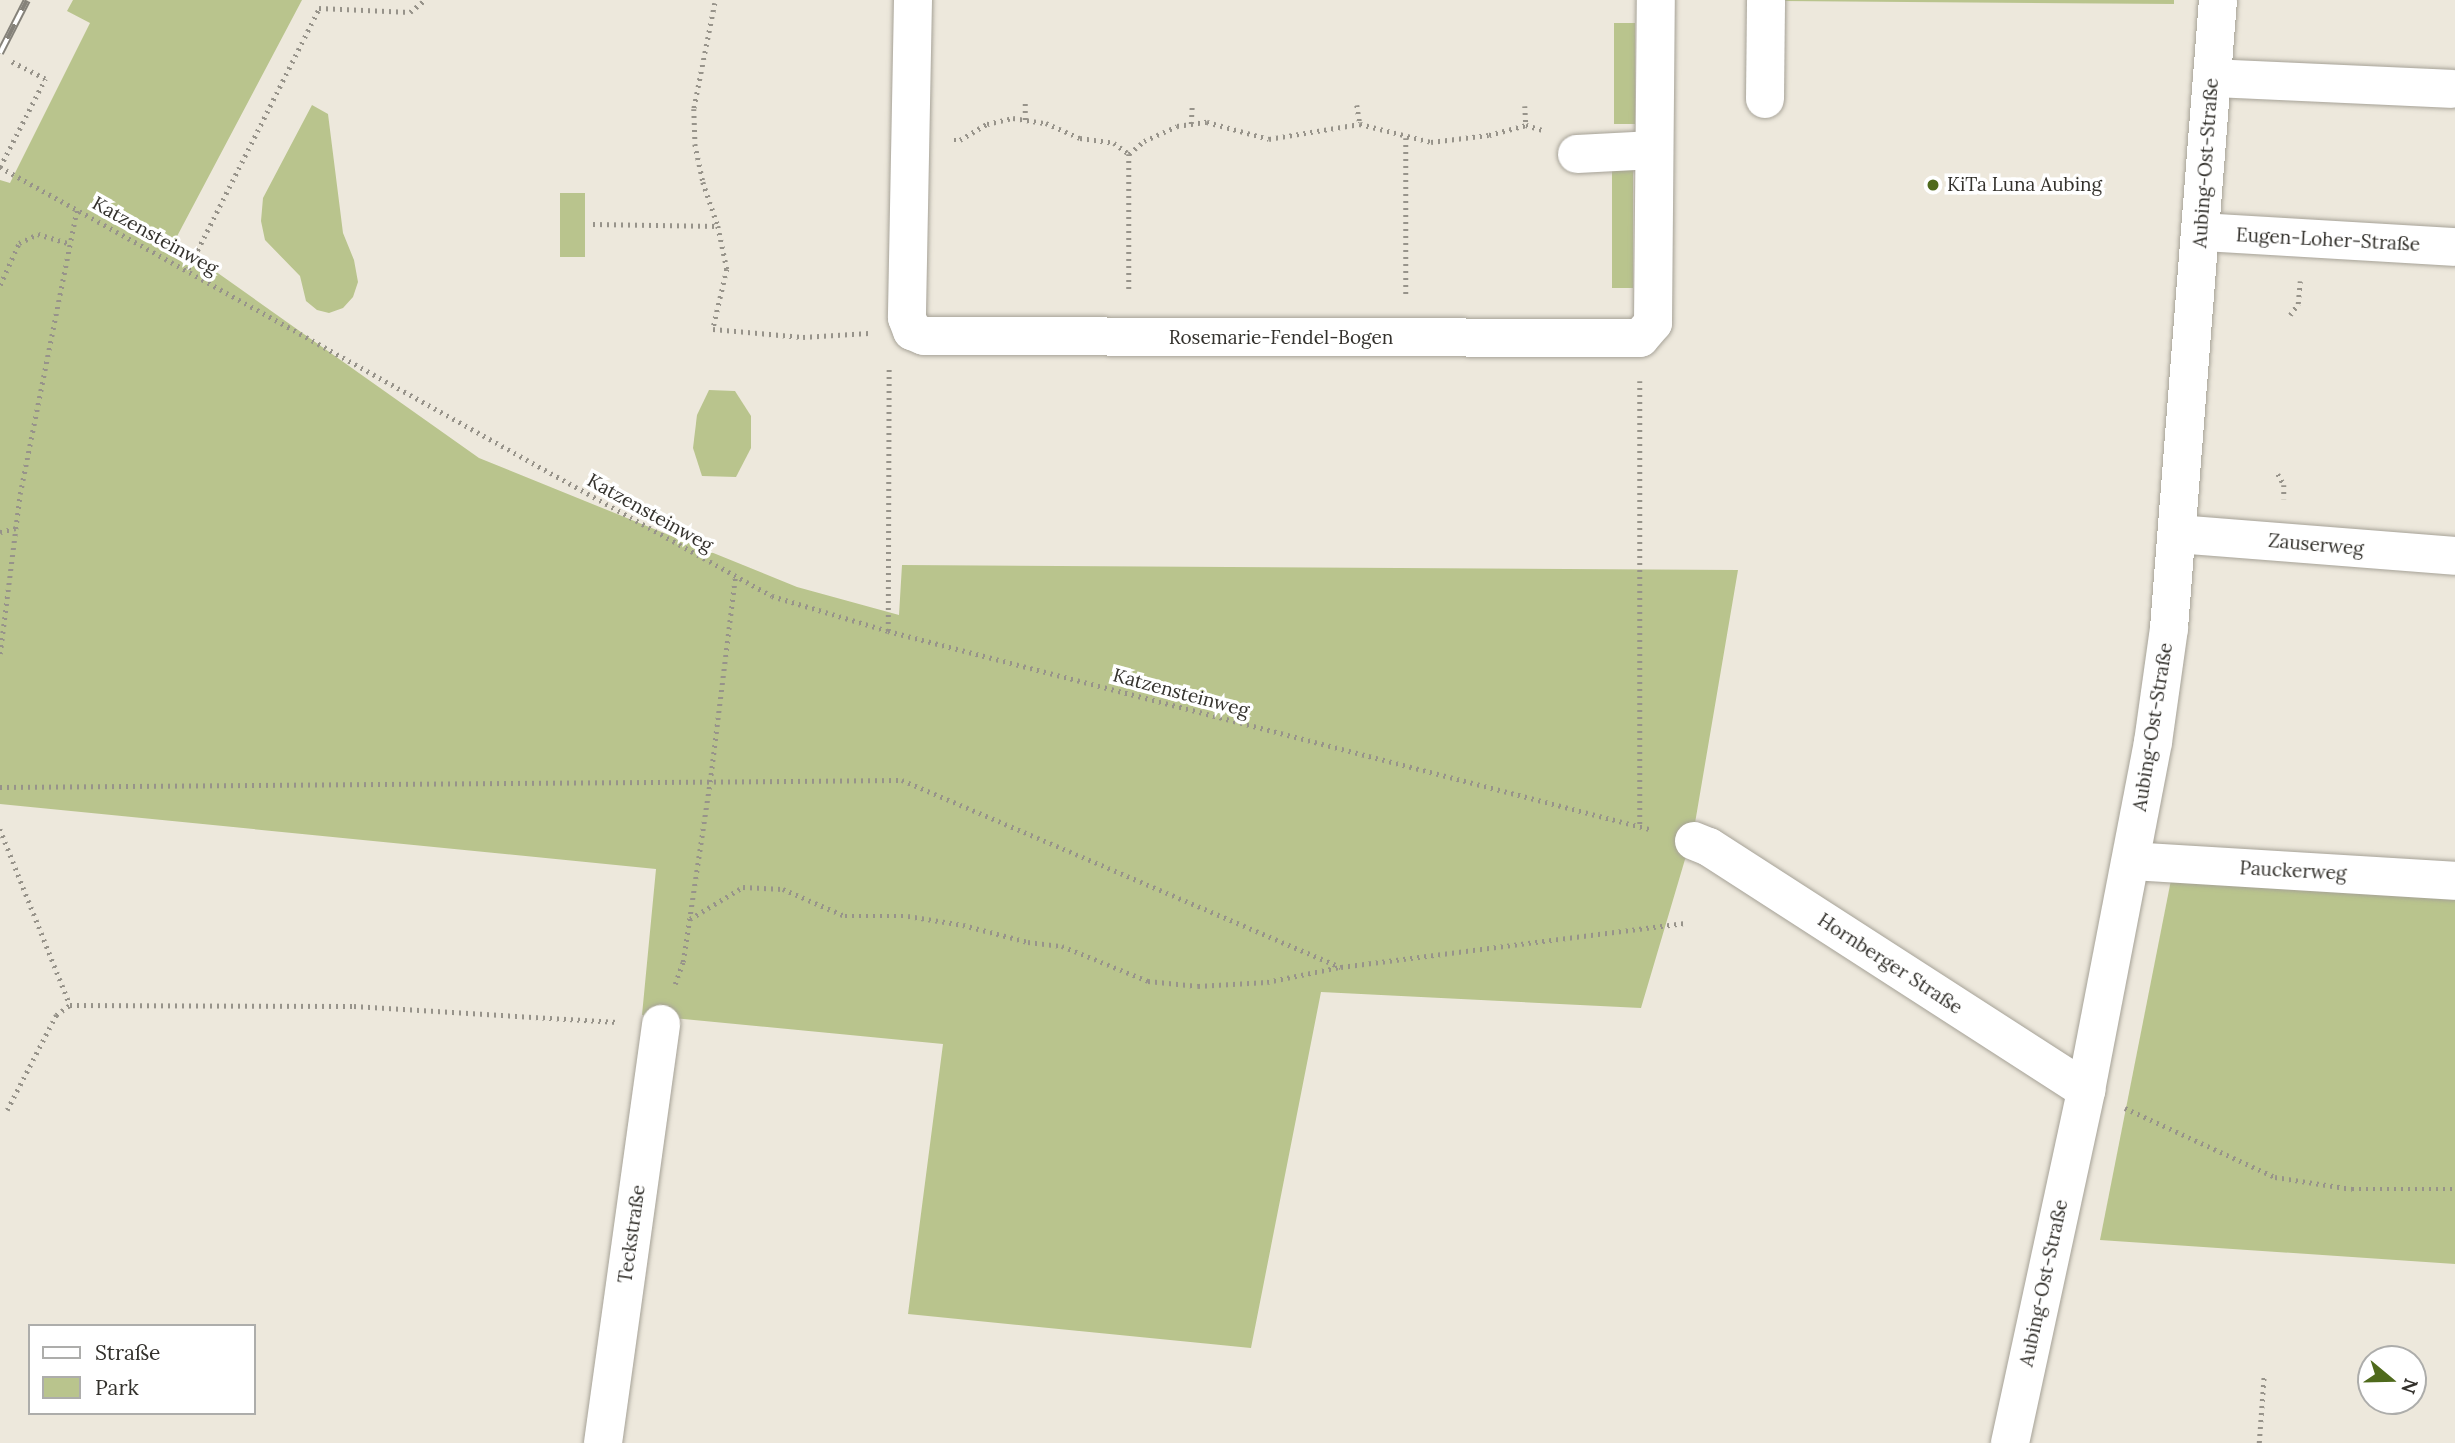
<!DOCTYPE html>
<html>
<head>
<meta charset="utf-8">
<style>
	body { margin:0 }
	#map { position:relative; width:2455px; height:1443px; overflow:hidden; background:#ede8dc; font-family:Lora,serif }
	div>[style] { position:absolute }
	.green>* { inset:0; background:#b9c48d; transform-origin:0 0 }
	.path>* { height:4.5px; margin-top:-2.25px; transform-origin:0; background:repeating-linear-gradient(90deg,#97938a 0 2px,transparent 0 7px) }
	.roads { filter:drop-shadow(0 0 2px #a6a297) drop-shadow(0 0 2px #a6a297) }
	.minor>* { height:38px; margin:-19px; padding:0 19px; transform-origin:19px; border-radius:19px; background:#fff }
	.rail>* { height:8px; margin-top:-4px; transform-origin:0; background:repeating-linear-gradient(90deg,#fff 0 16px,#85827a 0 32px); box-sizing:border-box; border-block:2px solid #85827a }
	.dots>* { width:19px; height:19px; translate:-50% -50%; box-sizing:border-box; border:4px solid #fff; border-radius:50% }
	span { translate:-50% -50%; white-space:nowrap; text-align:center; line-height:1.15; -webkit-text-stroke:7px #fff; paint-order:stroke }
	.street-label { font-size:19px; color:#33312c }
	.poi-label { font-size:19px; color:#33312c }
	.left { translate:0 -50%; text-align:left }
	.legend { position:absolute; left:28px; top:1324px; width:228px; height:91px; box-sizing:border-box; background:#fff; border:2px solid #adadab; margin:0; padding:9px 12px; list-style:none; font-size:21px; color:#33312c }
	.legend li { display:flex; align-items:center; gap:14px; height:35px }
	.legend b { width:35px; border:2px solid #adadab }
	.north { position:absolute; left:2357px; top:1345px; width:70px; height:70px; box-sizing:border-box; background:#fff; border:2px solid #adadab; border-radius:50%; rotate:109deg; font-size:19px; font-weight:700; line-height:28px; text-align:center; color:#33312c }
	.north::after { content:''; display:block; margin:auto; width:24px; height:32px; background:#4f6a1c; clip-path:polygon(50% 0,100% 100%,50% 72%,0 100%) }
</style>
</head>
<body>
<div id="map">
	<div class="green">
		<i style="clip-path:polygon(73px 0,302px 0,174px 242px,479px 458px,797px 587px,899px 615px,902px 565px,1738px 570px,1694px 829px,1641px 1008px,1321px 992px,1251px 1348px,908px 1314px,943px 1044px,642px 1015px,656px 869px,0 804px,0 180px,10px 183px,90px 23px,67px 11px)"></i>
		<i style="clip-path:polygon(2174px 0,2174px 4px,1781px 1px,1781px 0)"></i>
		<i style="left:1614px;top:23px;width:21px;height:101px"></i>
		<i style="clip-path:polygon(312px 105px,328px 114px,343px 233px,354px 260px,358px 282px,353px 297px,343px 308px,329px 313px,317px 310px,306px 301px,300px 276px,265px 240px,261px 221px,263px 198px)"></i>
		<i style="left:1612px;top:163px;width:21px;height:125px"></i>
		<i style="left:560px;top:193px;width:25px;height:64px"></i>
		<i style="clip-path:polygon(709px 390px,735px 391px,751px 416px,751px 448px,736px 477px,702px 476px,693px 448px,697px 415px)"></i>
		<i style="clip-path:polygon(2172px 875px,2455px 895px,2455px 1264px,2100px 1240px)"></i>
	</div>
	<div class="path">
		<i style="left:715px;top:3px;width:108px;rotate:101.2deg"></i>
		<i style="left:694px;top:109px;width:35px;rotate:88deg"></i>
		<i style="left:695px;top:144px;width:39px;rotate:78deg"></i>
		<i style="left:703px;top:182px;width:46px;rotate:71.2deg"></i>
		<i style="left:718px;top:226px;width:44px;rotate:78.2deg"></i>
		<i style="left:727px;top:269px;width:62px;rotate:103.1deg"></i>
		<i style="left:713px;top:329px;width:90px;rotate:5.1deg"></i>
		<i style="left:803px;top:337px;width:66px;rotate:-3.5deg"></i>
		<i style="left:1357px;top:105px;width:19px;rotate:81deg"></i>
		<i style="left:1525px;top:106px;width:19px;rotate:87deg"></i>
		<i style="left:1025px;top:120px;width:19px;rotate:-90deg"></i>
		<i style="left:1191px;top:124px;width:21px;rotate:-87deg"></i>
		<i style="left:1406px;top:138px;width:157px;rotate:90deg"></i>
		<i style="left:954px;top:140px;width:6px"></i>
		<i style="left:960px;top:140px;width:31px;rotate:-31deg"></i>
		<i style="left:987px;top:124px;width:27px;rotate:-13deg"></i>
		<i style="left:1013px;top:118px;width:33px;rotate:9deg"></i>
		<i style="left:1046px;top:123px;width:37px;rotate:24deg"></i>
		<i style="left:1080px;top:138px;width:34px;rotate:8deg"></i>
		<i style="left:1114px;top:143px;width:19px;rotate:36deg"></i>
		<i style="left:1129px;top:154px;width:20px;rotate:-41deg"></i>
		<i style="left:1144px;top:141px;width:36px;rotate:-24deg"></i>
		<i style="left:1177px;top:126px;width:30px;rotate:-8deg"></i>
		<i style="left:1207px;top:122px;width:64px;rotate:15.3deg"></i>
		<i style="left:1269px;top:139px;width:92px;rotate:-9.4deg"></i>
		<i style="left:1360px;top:124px;width:73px;rotate:14.2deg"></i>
		<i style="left:1431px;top:142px;width:58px;rotate:-6.9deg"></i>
		<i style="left:1489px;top:135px;width:38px;rotate:-15deg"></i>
		<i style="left:1526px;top:125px;width:17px;rotate:17deg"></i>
		<i style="left:1129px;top:154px;width:139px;rotate:90deg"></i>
		<i style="left:0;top:167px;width:883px;rotate:29.06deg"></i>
		<i style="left:772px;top:596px;width:121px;rotate:16.8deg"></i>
		<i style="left:888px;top:631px;width:790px;rotate:14.58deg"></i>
		<i style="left:0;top:167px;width:99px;rotate:-62.9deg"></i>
		<i style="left:45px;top:79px;width:39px;rotate:-153deg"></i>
		<i style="left:593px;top:224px;width:125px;rotate:0.9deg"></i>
		<i style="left:188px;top:269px;width:292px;rotate:-63.3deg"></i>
		<i style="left:319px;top:8px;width:91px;rotate:2.5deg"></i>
		<i style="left:410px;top:12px;width:19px;rotate:-39deg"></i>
		<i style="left:0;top:285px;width:46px;rotate:-65.7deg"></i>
		<i style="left:19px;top:243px;width:21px;rotate:-25deg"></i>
		<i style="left:38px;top:234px;width:34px;rotate:17deg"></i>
		<i style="left:2290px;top:315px;width:14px;rotate:-54deg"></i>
		<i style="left:2298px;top:304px;width:23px;rotate:-85deg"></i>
		<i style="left:1640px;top:381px;width:446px;rotate:90deg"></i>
		<i style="left:2278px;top:474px;width:13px;rotate:61deg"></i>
		<i style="left:2284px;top:485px;width:14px;rotate:90deg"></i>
		<i style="left:0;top:532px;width:16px;rotate:-14deg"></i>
		<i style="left:888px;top:631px;width:265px;rotate:-89.8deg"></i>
		<i style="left:0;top:654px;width:161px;rotate:-82.9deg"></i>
		<i style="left:20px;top:494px;width:291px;rotate:-78.7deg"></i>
		<i style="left:0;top:787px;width:902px;rotate:-0.44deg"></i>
		<i style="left:902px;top:780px;width:477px;rotate:23.1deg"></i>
		<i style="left:1341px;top:967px;width:345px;rotate:-7.3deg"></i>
		<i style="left:0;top:829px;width:189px;rotate:68.3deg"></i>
		<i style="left:70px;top:1005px;width:284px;rotate:0.2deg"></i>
		<i style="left:354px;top:1006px;width:264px;rotate:3.5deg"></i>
		<i style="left:690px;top:919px;width:62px;rotate:-31.1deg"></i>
		<i style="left:743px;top:887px;width:40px;rotate:2.9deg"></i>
		<i style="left:783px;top:889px;width:68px;rotate:23.5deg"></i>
		<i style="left:845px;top:916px;width:63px"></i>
		<i style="left:908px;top:916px;width:56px;rotate:9.3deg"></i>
		<i style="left:963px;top:925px;width:67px;rotate:14.7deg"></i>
		<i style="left:1028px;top:942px;width:34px;rotate:7deg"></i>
		<i style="left:1062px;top:946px;width:93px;rotate:22.1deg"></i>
		<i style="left:1148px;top:981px;width:50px;rotate:5.7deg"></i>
		<i style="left:1198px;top:986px;width:69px;rotate:-3.3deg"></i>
		<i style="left:1267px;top:982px;width:75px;rotate:-11.6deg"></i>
		<i style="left:675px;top:984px;width:23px;rotate:-70deg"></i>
		<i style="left:683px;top:962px;width:182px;rotate:-81.5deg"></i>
		<i style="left:710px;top:782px;width:206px;rotate:-83deg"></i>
		<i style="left:2125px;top:1108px;width:165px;rotate:24.7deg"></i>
		<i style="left:2275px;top:1177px;width:78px;rotate:8.9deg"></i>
		<i style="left:2352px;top:1189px;width:103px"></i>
		<i style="left:7px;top:1110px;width:107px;rotate:-62.7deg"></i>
		<i style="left:56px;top:1015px;width:17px;rotate:-36deg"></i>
		<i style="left:2259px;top:1443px;width:68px;rotate:-85.8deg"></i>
	</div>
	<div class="roads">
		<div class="minor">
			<i style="left:913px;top:0;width:318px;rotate:91.1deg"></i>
			<i style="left:907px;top:318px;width:14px;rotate:69deg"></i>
			<i style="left:912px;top:331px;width:13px;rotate:23deg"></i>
			<i style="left:924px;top:336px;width:716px;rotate:0.16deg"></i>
			<i style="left:1640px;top:338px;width:20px;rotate:-49deg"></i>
			<i style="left:1653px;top:323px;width:323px;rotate:-89.5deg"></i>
			<i style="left:2212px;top:78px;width:240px;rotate:2.6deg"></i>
			<i style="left:1765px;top:99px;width:99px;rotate:-89.4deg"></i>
			<i style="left:1577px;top:154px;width:77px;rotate:-3deg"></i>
			<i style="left:2202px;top:232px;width:253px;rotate:3.4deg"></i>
			<i style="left:2177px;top:534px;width:279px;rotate:4.5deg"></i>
			<i style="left:1694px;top:841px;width:16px;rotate:22deg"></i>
			<i style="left:1709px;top:847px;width:449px;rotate:32.8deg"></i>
			<i style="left:2131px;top:861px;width:325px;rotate:3.5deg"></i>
			<i style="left:603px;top:1443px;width:423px;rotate:-82.1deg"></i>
			<i style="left:2010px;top:1443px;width:361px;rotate:-77.8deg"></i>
			<i style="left:2086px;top:1090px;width:354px;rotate:-79.1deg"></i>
			<i style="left:2153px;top:742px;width:115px;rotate:-82deg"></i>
			<i style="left:2169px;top:628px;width:630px;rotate:-85.54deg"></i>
		</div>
	</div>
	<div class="rail">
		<i style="left:0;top:53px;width:59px;rotate:-63deg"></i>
	</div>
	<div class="dots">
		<i style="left:1933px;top:185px;background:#4f6a1c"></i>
	</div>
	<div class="street-label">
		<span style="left:2206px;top:163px;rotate:-86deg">Aubing-Ost-Straße</span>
		<span style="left:155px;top:236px;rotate:29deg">Katzensteinweg</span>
		<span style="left:2328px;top:240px;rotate:3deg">Eugen-Loher-Straße</span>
		<span style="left:1281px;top:338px">Rosemarie-Fendel-Bogen</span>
		<span style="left:650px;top:513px;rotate:29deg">Katzensteinweg</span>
		<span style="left:2316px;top:545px;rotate:5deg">Zauserweg</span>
		<span style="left:1181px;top:693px;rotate:15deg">Katzensteinweg</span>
		<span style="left:2153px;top:727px;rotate:-81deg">Aubing-Ost-Straße</span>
		<span style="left:2293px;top:871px;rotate:3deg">Pauckerweg</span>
		<span style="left:1890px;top:964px;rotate:33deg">Hornberger Straße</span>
		<span style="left:632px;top:1234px;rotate:-82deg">Teckstraße</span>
		<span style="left:2044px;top:1283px;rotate:-78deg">Aubing-Ost-Straße</span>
	</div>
	<div class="poi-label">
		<span class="left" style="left:1947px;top:185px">KiTa Luna Aubing</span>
	</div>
	<ul class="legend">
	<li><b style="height:9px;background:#fff"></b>Straße</li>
	<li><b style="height:19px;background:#b9c48d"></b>Park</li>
	</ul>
	<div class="north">N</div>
</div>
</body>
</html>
